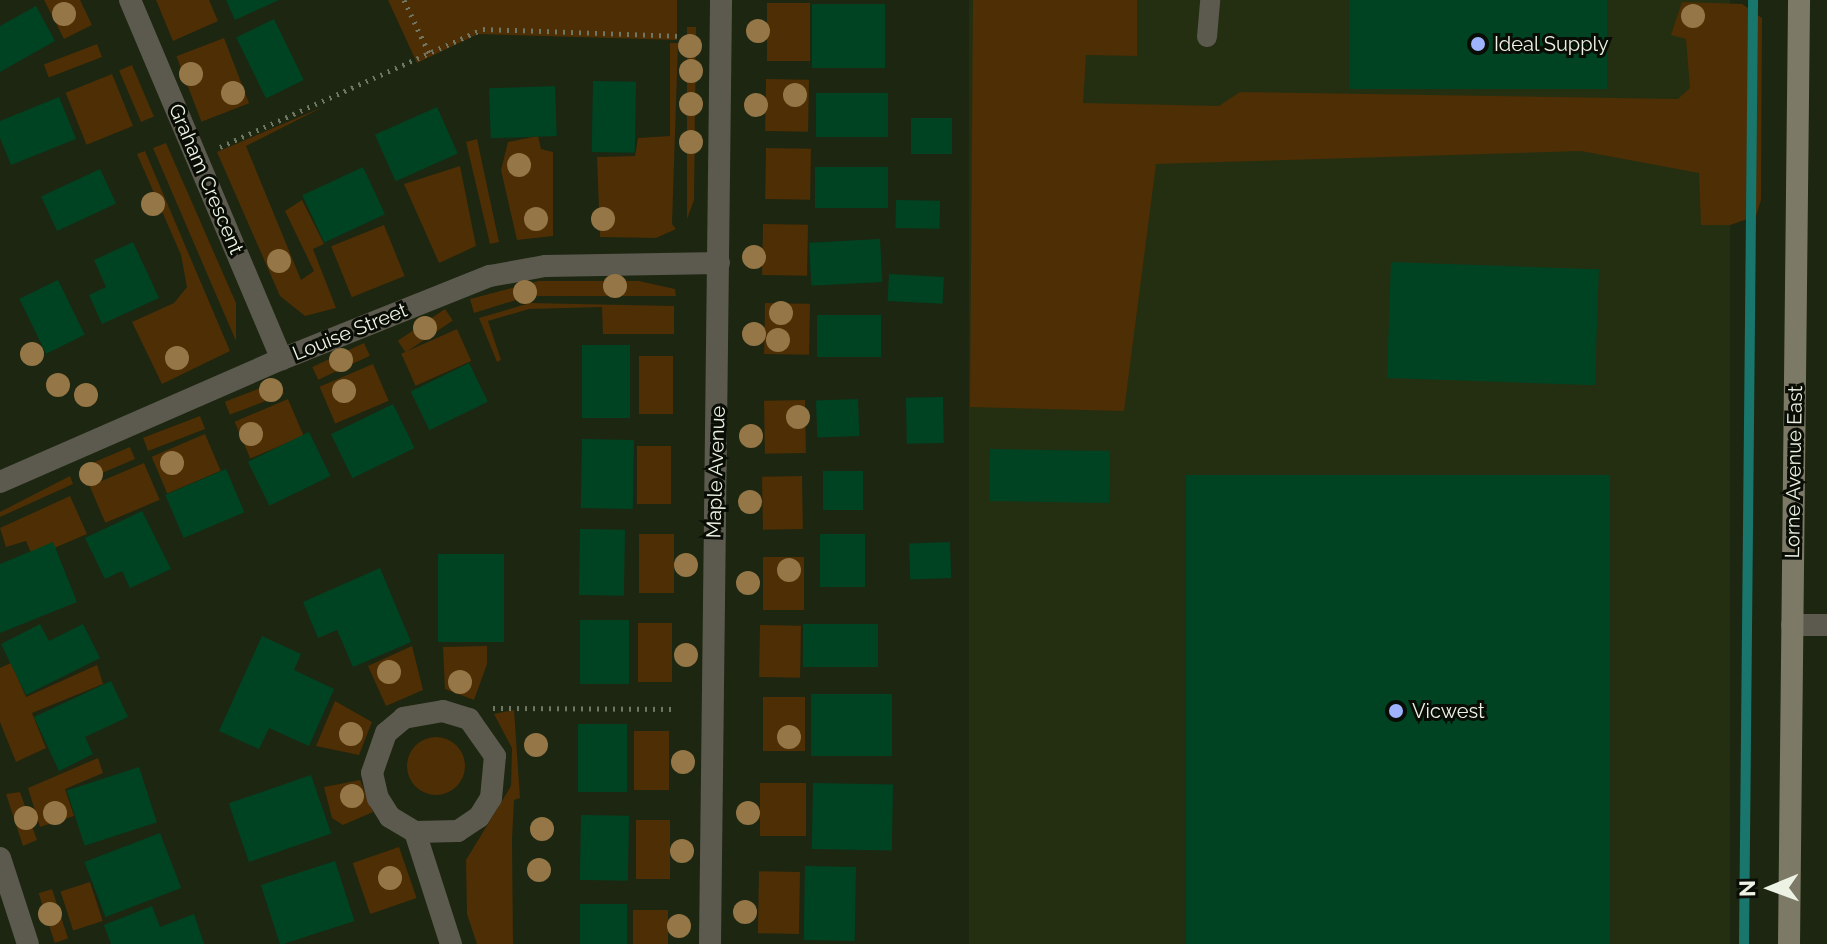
<!DOCTYPE html>
<html>
<head>
<meta charset="utf-8">
<style>
	body { margin:0 }
	#map { position:relative; width:1827px; height:944px; overflow:hidden; background:#1d2610; font-family:Raleway,sans-serif }
	div>[style] { position:absolute }
	.built>* { inset:0; background:#242f12; transform-origin:0 0 }
	.green>* { inset:0; background:#4d2e05; transform-origin:0 0 }
	.round { border-radius:50% }
	.stream>* { height:10px; margin:-5px; padding:0 5px; transform-origin:5px; border-radius:5px; background:#18766d }
	.building>* { inset:0; background:#004323; transform-origin:0 0 }
	.path>* { height:5px; margin-top:-2.5px; transform-origin:0; background:repeating-linear-gradient(90deg,#6f7763 0 2px,transparent 0 8px) }
	.service>* { height:20px; margin:-10px; padding:0 10px; transform-origin:10px; border-radius:10px; background:#5c5a4e }
	.minor>* { height:22px; margin:-11px; padding:0 11px; transform-origin:11px; border-radius:11px; background:#5c5a4e }
	.secondary>* { height:22px; margin:-11px; padding:0 11px; transform-origin:11px; border-radius:11px; background:#7d7967 }
	.trees>* { width:24px; height:24px; margin:-12px; border-radius:50%; background:#957646 }
	.dots>* { width:22px; height:22px; translate:-50% -50%; box-sizing:border-box; border:4px solid #090d05; border-radius:50% }
	span { translate:-50% -50%; white-space:nowrap; text-align:center; line-height:1.15; -webkit-text-stroke:6px #090d05; paint-order:stroke }
	.poi-label { font-size:20px; color:#edf3e4 }
	.left { translate:0 -50%; text-align:left }
	.street-label { font-size:20px; color:#edf3e4 }
	.north { position:absolute; left:1731px; top:848px; width:80px; height:80px; -webkit-text-stroke:6px #090d05; paint-order:stroke; rotate:269deg; font-size:22px; font-weight:700; line-height:32px; text-align:center; color:#edf3e4 }
	.north::after { content:''; display:block; margin:auto; width:28px; height:36px; background:#edf3e4; clip-path:polygon(50% 0,100% 100%,50% 72%,0 100%) }
</style>
</head>
<body>
<div id="map">
	<div class="built">
		<i style="left:969px;top:0;width:761px;height:944px"></i>
	</div>
	<div class="green">
		<i style="clip-path:polygon(44px 0,80px 0,92px 25px,64px 39px)"></i>
		<i style="clip-path:polygon(156px 0,209px 0,218px 21px,173px 41px)"></i>
		<i style="clip-path:polygon(388px 0,677px 0,677px 40px,478px 34px,417px 63px)"></i>
		<i style="clip-path:polygon(973px 0,1137px 0,1137px 56px,1086px 55px,1083px 103px,1219px 106px,1240px 92px,1678px 99px,1690px 88px,1686px 39px,1671px 35px,1682px 2px,1742px 4px,1762px 18px,1761px 200px,1756px 216px,1730px 225px,1701px 225px,1699px 173px,1581px 151px,1156px 164px,1124px 411px,970px 407px)"></i>
		<i style="left:810px;top:3px;width:58px;height:43px;rotate:90deg"></i>
		<i style="clip-path:polygon(687px 27px,696px 27px,694px 200px,687px 219px)"></i>
		<i style="left:224px;top:38px;width:70px;height:51px;rotate:69deg"></i>
		<i style="clip-path:polygon(670px 43px,678px 43px,672px 224px,676px 229px,656px 238px,600px 237px,597px 157px,635px 156px,638px 138px,670px 136px)"></i>
		<i style="left:97px;top:44px;width:14px;height:57px;rotate:69deg"></i>
		<i style="left:132px;top:65px;width:56px;height:14px;rotate:67deg"></i>
		<i style="left:112px;top:74px;width:56px;height:50px;rotate:68deg"></i>
		<i style="left:766px;top:79px;width:43px;height:52px;rotate:1deg"></i>
		<i style="clip-path:polygon(325px 106px,246px 146px,301px 280px,314px 271px,285px 211px,302px 200px,324px 244px,313px 249px,336px 308px,305px 316px,280px 296px,217px 152px)"></i>
		<i style="clip-path:polygon(538px 136px,541px 149px,553px 152px,553px 236px,517px 240px,501px 170px,508px 142px)"></i>
		<i style="clip-path:polygon(477px 139px,499px 242px,490px 244px,466px 142px)"></i>
		<i style="clip-path:polygon(166px 143px,236px 303px,236px 341px,153px 148px)"></i>
		<i style="left:766px;top:148px;width:45px;height:51px;rotate:1deg"></i>
		<i style="clip-path:polygon(145px 151px,230px 351px,162px 384px,132px 322px,174px 303px,187px 287px,181px 255px,137px 154px)"></i>
		<i style="clip-path:polygon(460px 166px,476px 246px,439px 263px,404px 184px)"></i>
		<i style="left:763px;top:224px;width:45px;height:51px;rotate:1deg"></i>
		<i style="left:384px;top:225px;width:55px;height:57px;rotate:68deg"></i>
		<i style="clip-path:polygon(539px 281px,639px 281px,675px 289px,676px 296px,529px 296px,474px 313px,470px 299px)"></i>
		<i style="clip-path:polygon(530px 303px,674px 306px,674px 334px,603px 334px,602px 307px,529px 309px,488px 321px,501px 360px,497px 362px,479px 318px)"></i>
		<i style="left:765px;top:303px;width:45px;height:51px;rotate:1deg"></i>
		<i style="left:445px;top:309px;width:14px;height:57px;rotate:56deg"></i>
		<i style="left:457px;top:329px;width:35px;height:61px;rotate:66deg"></i>
		<i style="left:364px;top:343px;width:14px;height:57px;rotate:65deg"></i>
		<i style="left:639px;top:356px;width:34px;height:58px"></i>
		<i style="left:373px;top:364px;width:40px;height:58px;rotate:67deg"></i>
		<i style="left:279px;top:381px;width:14px;height:58px;rotate:69deg"></i>
		<i style="left:288px;top:399px;width:40px;height:58px;rotate:67deg"></i>
		<i style="left:805px;top:400px;width:53px;height:41px;rotate:89deg"></i>
		<i style="left:200px;top:416px;width:14px;height:61px;rotate:69deg"></i>
		<i style="left:205px;top:434px;width:40px;height:58px;rotate:67deg"></i>
		<i style="left:637px;top:446px;width:34px;height:58px"></i>
		<i style="left:130px;top:447px;width:13px;height:48px;rotate:67deg"></i>
		<i style="left:144px;top:463px;width:40px;height:59px;rotate:67deg"></i>
		<i style="clip-path:polygon(70px 476px,73px 484px,0 517px,0 512px)"></i>
		<i style="left:802px;top:476px;width:53px;height:40px;rotate:89deg"></i>
		<i style="clip-path:polygon(70px 496px,87px 534px,33px 557px,26px 541px,6px 547px,0 528px)"></i>
		<i style="left:639px;top:534px;width:35px;height:59px"></i>
		<i style="left:763px;top:557px;width:41px;height:53px"></i>
		<i style="left:638px;top:623px;width:34px;height:59px"></i>
		<i style="left:760px;top:625px;width:41px;height:52px;rotate:1deg"></i>
		<i style="clip-path:polygon(412px 646px,423px 690px,386px 706px,368px 666px)"></i>
		<i style="clip-path:polygon(487px 646px,487px 664px,474px 700px,445px 689px,443px 647px)"></i>
		<i style="clip-path:polygon(11px 663px,26px 697px,97px 665px,103px 684px,32px 713px,46px 748px,16px 762px,0 722px,0 668px)"></i>
		<i style="left:805px;top:697px;width:54px;height:42px;rotate:90deg"></i>
		<i style="clip-path:polygon(335px 701px,372px 722px,359px 755px,316px 746px)"></i>
		<i style="clip-path:polygon(514px 710px,520px 798px,514px 800px,512px 839px,513px 944px,477px 944px,467px 914px,466px 860px,511px 786px,512px 748px,494px 714px)"></i>
		<i style="left:634px;top:731px;width:35px;height:59px"></i>
		<i class="round" style="left:407px;top:737px;width:58px;height:58px"></i>
		<i style="clip-path:polygon(98px 758px,103px 773px,65px 789px,74px 816px,40px 827px,28px 788px)"></i>
		<i style="clip-path:polygon(360px 780px,373px 812px,343px 825px,332px 818px,324px 787px)"></i>
		<i style="left:760px;top:783px;width:46px;height:53px"></i>
		<i style="clip-path:polygon(20px 792px,37px 840px,23px 846px,6px 794px)"></i>
		<i style="left:636px;top:820px;width:34px;height:59px"></i>
		<i style="left:399px;top:847px;width:54px;height:49px;rotate:71deg"></i>
		<i style="left:800px;top:872px;width:62px;height:41px;rotate:91deg"></i>
		<i style="left:90px;top:882px;width:41px;height:31px;rotate:72deg"></i>
		<i style="left:52px;top:889px;width:52px;height:14px;rotate:72deg"></i>
		<i style="left:633px;top:910px;width:35px;height:34px"></i>
	</div>
	<div class="stream">
		<i style="left:1744px;top:944px;width:944px;rotate:-89.45deg"></i>
	</div>
	<div class="building">
		<i style="clip-path:polygon(226px 0,279px 0,235px 20px)"></i>
		<i style="left:1349px;top:0;width:258px;height:89px"></i>
		<i style="left:885px;top:4px;width:64px;height:73px;rotate:90deg"></i>
		<i style="clip-path:polygon(36px 6px,55px 41px,0 72px,0 26px)"></i>
		<i style="left:274px;top:19px;width:68px;height:42px;rotate:64deg"></i>
		<i style="left:593px;top:81px;width:43px;height:71px;rotate:1deg"></i>
		<i style="left:555px;top:86px;width:50px;height:66px;rotate:88deg"></i>
		<i style="left:816px;top:93px;width:72px;height:44px"></i>
		<i style="clip-path:polygon(59px 97px,76px 139px,11px 165px,0 138px,0 121px)"></i>
		<i style="left:437px;top:107px;width:51px;height:68px;rotate:66deg"></i>
		<i style="left:911px;top:118px;width:41px;height:36px"></i>
		<i style="left:363px;top:167px;width:52px;height:67px;rotate:65deg"></i>
		<i style="left:815px;top:167px;width:73px;height:41px"></i>
		<i style="left:100px;top:169px;width:38px;height:65px;rotate:65deg"></i>
		<i style="left:896px;top:200px;width:44px;height:28px;rotate:1deg"></i>
		<i style="left:880px;top:239px;width:43px;height:71px;rotate:87deg"></i>
		<i style="clip-path:polygon(133px 242px,159px 298px,102px 324px,89px 295px,106px 287px,94px 260px)"></i>
		<i style="left:1391px;top:262px;width:208px;height:116px;rotate:2deg"></i>
		<i style="left:889px;top:274px;width:55px;height:27px;rotate:3deg"></i>
		<i style="left:58px;top:280px;width:61px;height:43px;rotate:64deg"></i>
		<i style="left:881px;top:315px;width:42px;height:64px;rotate:90deg"></i>
		<i style="left:582px;top:345px;width:48px;height:73px"></i>
		<i style="left:469px;top:363px;width:43px;height:65px;rotate:64deg"></i>
		<i style="left:943px;top:397px;width:46px;height:37px;rotate:89deg"></i>
		<i style="left:858px;top:399px;width:37px;height:42px;rotate:88deg"></i>
		<i style="left:393px;top:404px;width:49px;height:69px;rotate:64deg"></i>
		<i style="left:309px;top:432px;width:49px;height:68px;rotate:64deg"></i>
		<i style="left:582px;top:439px;width:52px;height:69px;rotate:1deg"></i>
		<i style="left:990px;top:449px;width:120px;height:52px;rotate:1deg"></i>
		<i style="left:226px;top:469px;width:47px;height:66px;rotate:67deg"></i>
		<i style="left:823px;top:471px;width:40px;height:39px"></i>
		<i style="left:1186px;top:475px;width:424px;height:469px"></i>
		<i style="clip-path:polygon(142px 511px,171px 569px,130px 588px,122px 571px,105px 579px,85px 538px)"></i>
		<i style="left:580px;top:529px;width:45px;height:66px;rotate:1deg"></i>
		<i style="left:820px;top:534px;width:45px;height:53px"></i>
		<i style="clip-path:polygon(53px 542px,77px 602px,0 633px,0 564px)"></i>
		<i style="left:950px;top:542px;width:36px;height:41px;rotate:88deg"></i>
		<i style="left:438px;top:554px;width:66px;height:88px"></i>
		<i style="clip-path:polygon(380px 568px,411px 642px,353px 667px,337px 630px,318px 638px,303px 602px)"></i>
		<i style="left:580px;top:620px;width:49px;height:64px"></i>
		<i style="clip-path:polygon(40px 624px,49px 641px,83px 624px,100px 658px,26px 695px,1px 644px)"></i>
		<i style="left:803px;top:624px;width:75px;height:43px"></i>
		<i style="clip-path:polygon(262px 636px,301px 654px,294px 670px,334px 689px,309px 746px,269px 728px,259px 749px,219px 731px)"></i>
		<i style="clip-path:polygon(111px 681px,128px 717px,85px 737px,93px 754px,59px 771px,34px 717px)"></i>
		<i style="left:811px;top:694px;width:81px;height:62px"></i>
		<i style="left:578px;top:724px;width:49px;height:68px"></i>
		<i style="left:139px;top:767px;width:58px;height:76px;rotate:72deg"></i>
		<i style="left:311px;top:775px;width:62px;height:87px;rotate:71deg"></i>
		<i style="left:813px;top:783px;width:80px;height:66px;rotate:1deg"></i>
		<i style="left:581px;top:815px;width:48px;height:65px;rotate:1deg"></i>
		<i style="left:160px;top:833px;width:59px;height:81px;rotate:69deg"></i>
		<i style="left:335px;top:861px;width:63px;height:78px;rotate:72deg"></i>
		<i style="left:805px;top:866px;width:51px;height:74px;rotate:1deg"></i>
		<i style="left:580px;top:904px;width:47px;height:40px"></i>
		<i style="clip-path:polygon(152px 906px,160px 927px,194px 914px,204px 944px,111px 944px,104px 925px)"></i>
	</div>
	<div class="path">
		<i style="left:404px;top:0;width:59px;rotate:64.7deg"></i>
		<i style="left:220px;top:147px;width:288px;rotate:-24.2deg"></i>
		<i style="left:483px;top:29px;width:197px;rotate:2deg"></i>
		<i style="left:493px;top:708px;width:183px;rotate:0.3deg"></i>
	</div>
	<div class="service">
		<i style="left:1207px;top:37px;width:37px;rotate:-85deg"></i>
	</div>
	<div class="minor">
		<i style="left:130px;top:0;width:390px;rotate:67.1deg"></i>
		<i style="left:0;top:482px;width:308px;rotate:-23.6deg"></i>
		<i style="left:282px;top:359px;width:224px;rotate:-21.8deg"></i>
		<i style="left:490px;top:276px;width:56px;rotate:-10.3deg"></i>
		<i style="left:545px;top:266px;width:174px;rotate:-1deg"></i>
		<i style="left:1792px;top:625px;width:35px"></i>
		<i style="left:415px;top:832px;width:43px;rotate:-1.3deg"></i>
		<i style="left:458px;top:831px;width:25px;rotate:-34deg"></i>
		<i style="left:479px;top:817px;width:22px;rotate:-58deg"></i>
		<i style="left:491px;top:798px;width:42px;rotate:-84.6deg"></i>
		<i style="left:495px;top:756px;width:45px;rotate:-125.1deg"></i>
		<i style="left:469px;top:719px;width:27px;rotate:-163deg"></i>
		<i style="left:443px;top:711px;width:40px;rotate:170deg"></i>
		<i style="left:404px;top:718px;width:23px;rotate:140deg"></i>
		<i style="left:386px;top:733px;width:42px;rotate:109.3deg"></i>
		<i style="left:372px;top:773px;width:26px;rotate:77deg"></i>
		<i style="left:378px;top:798px;width:22px;rotate:58deg"></i>
		<i style="left:390px;top:817px;width:29px;rotate:31deg"></i>
		<i style="left:415px;top:832px;width:118px;rotate:72.2deg"></i>
		<i style="left:0;top:858px;width:90px;rotate:72deg"></i>
		<i style="left:710px;top:944px;width:944px;rotate:-89.33deg"></i>
	</div>
	<div class="secondary">
		<i style="left:1789px;top:944px;width:944px;rotate:-89.39deg"></i>
	</div>
	<div class="trees">
		<i style="left:64px;top:14px"></i>
		<i style="left:1693px;top:16px"></i>
		<i style="left:758px;top:31px"></i>
		<i style="left:690px;top:46px"></i>
		<i style="left:691px;top:71px"></i>
		<i style="left:191px;top:74px"></i>
		<i style="left:233px;top:93px"></i>
		<i style="left:795px;top:95px"></i>
		<i style="left:691px;top:104px"></i>
		<i style="left:756px;top:105px"></i>
		<i style="left:691px;top:142px"></i>
		<i style="left:519px;top:165px"></i>
		<i style="left:153px;top:204px"></i>
		<i style="left:536px;top:219px"></i>
		<i style="left:603px;top:219px"></i>
		<i style="left:754px;top:257px"></i>
		<i style="left:279px;top:261px"></i>
		<i style="left:615px;top:286px"></i>
		<i style="left:525px;top:292px"></i>
		<i style="left:781px;top:313px"></i>
		<i style="left:425px;top:328px"></i>
		<i style="left:754px;top:334px"></i>
		<i style="left:778px;top:340px"></i>
		<i style="left:32px;top:354px"></i>
		<i style="left:177px;top:358px"></i>
		<i style="left:341px;top:360px"></i>
		<i style="left:58px;top:385px"></i>
		<i style="left:271px;top:390px"></i>
		<i style="left:344px;top:391px"></i>
		<i style="left:86px;top:395px"></i>
		<i style="left:798px;top:417px"></i>
		<i style="left:251px;top:434px"></i>
		<i style="left:751px;top:436px"></i>
		<i style="left:172px;top:463px"></i>
		<i style="left:91px;top:474px"></i>
		<i style="left:750px;top:502px"></i>
		<i style="left:686px;top:565px"></i>
		<i style="left:789px;top:570px"></i>
		<i style="left:748px;top:583px"></i>
		<i style="left:686px;top:655px"></i>
		<i style="left:389px;top:672px"></i>
		<i style="left:460px;top:682px"></i>
		<i style="left:351px;top:734px"></i>
		<i style="left:789px;top:737px"></i>
		<i style="left:536px;top:745px"></i>
		<i style="left:683px;top:762px"></i>
		<i style="left:352px;top:796px"></i>
		<i style="left:55px;top:813px"></i>
		<i style="left:748px;top:813px"></i>
		<i style="left:26px;top:818px"></i>
		<i style="left:542px;top:829px"></i>
		<i style="left:682px;top:851px"></i>
		<i style="left:539px;top:870px"></i>
		<i style="left:390px;top:878px"></i>
		<i style="left:745px;top:912px"></i>
		<i style="left:50px;top:914px"></i>
		<i style="left:679px;top:926px"></i>
	</div>
	<div class="dots">
		<i style="left:1478px;top:44px;background:#9fb3fd"></i>
		<i style="left:1396px;top:711px;background:#9fb3fd"></i>
	</div>
	<div class="poi-label">
		<span class="left" style="left:1494px;top:44px">Ideal Supply</span>
		<span class="left" style="left:1412px;top:711px">Vicwest</span>
	</div>
	<div class="street-label">
		<span style="left:206px;top:179px;rotate:67deg">Graham Crescent</span>
		<span style="left:350px;top:332px;rotate:-22deg">Louise Street</span>
		<span style="left:716px;top:472px;rotate:-88deg">Maple Avenue</span>
		<span style="left:1794px;top:472px;rotate:-89deg">Lorne Avenue East</span>
	</div>
	<div class="north">N</div>
</div>
</body>
</html>
